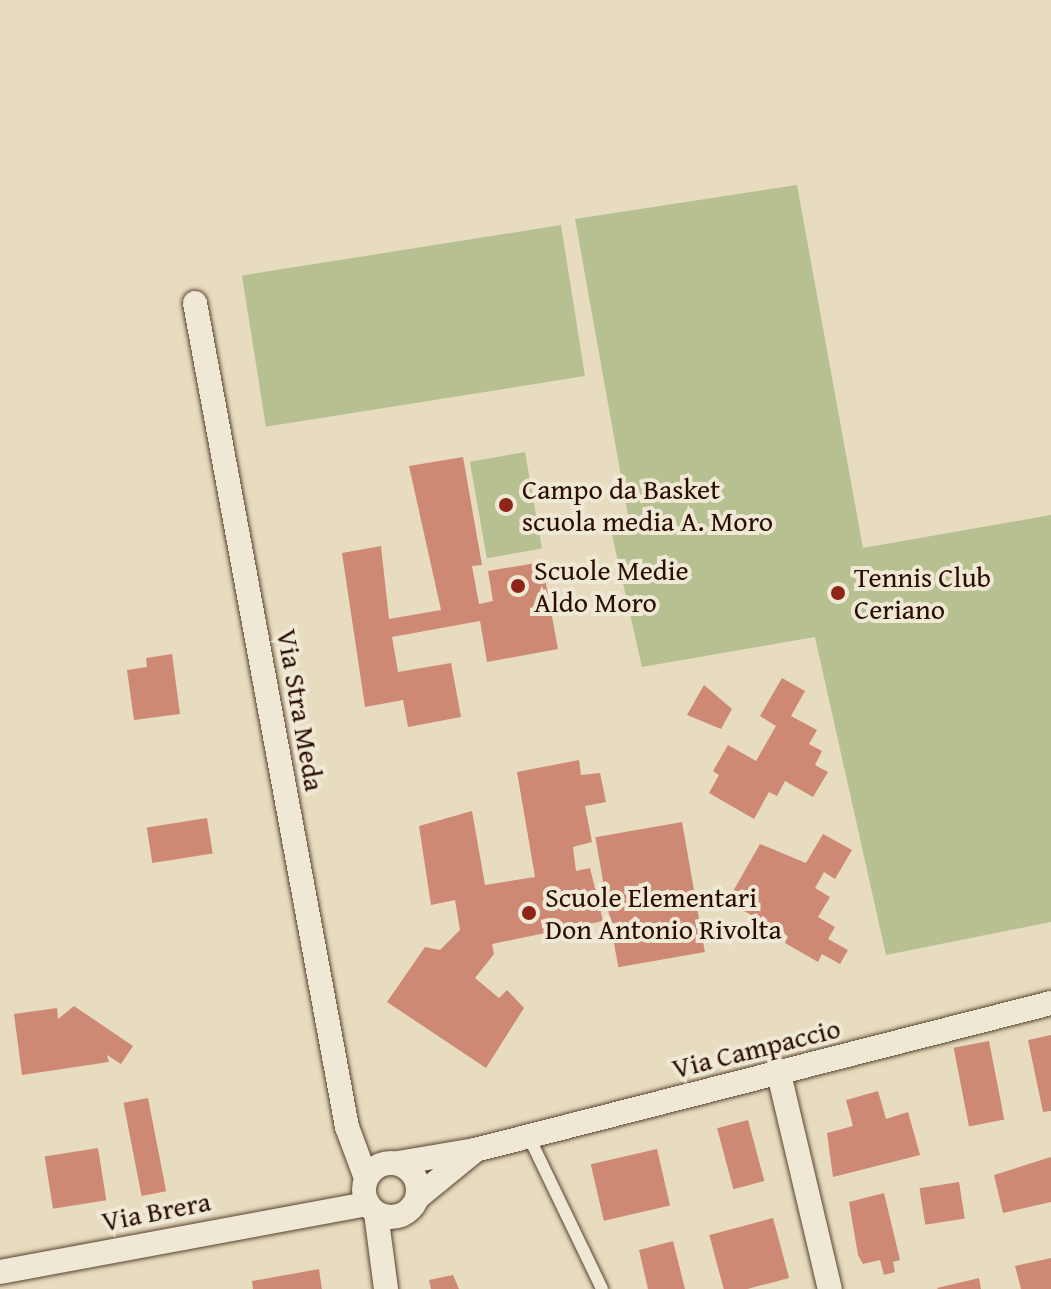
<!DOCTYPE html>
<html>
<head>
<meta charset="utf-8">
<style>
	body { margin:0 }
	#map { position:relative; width:1051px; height:1289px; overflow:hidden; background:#e7dcbf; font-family:"Gentium Book Plus",serif }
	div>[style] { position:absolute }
	.green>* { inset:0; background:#b7c091; transform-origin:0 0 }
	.building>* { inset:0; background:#ce8974; transform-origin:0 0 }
	.roads { filter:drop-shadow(0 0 2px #5a4230) drop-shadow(0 0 2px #5a4230) }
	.service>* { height:12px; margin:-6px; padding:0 6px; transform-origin:6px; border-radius:6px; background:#efe8d5 }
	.minor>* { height:24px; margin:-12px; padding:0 12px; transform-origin:12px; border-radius:12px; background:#efe8d5 }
	.minor>.ring { margin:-12px; padding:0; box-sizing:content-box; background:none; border:24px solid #efe8d5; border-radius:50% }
	.dots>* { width:22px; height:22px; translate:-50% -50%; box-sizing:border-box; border:4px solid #efe8d5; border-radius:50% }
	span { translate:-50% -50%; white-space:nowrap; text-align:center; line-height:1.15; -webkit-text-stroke:8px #efe8d5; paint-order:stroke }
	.poi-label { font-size:28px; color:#2b0e00 }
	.left { translate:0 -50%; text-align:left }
	.street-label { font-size:28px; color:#2b0e00 }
</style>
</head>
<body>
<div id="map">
	<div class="green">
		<i style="clip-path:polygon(797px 185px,863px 548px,1051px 515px,1051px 922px,886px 955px,815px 637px,642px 667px,610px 526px,629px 521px,575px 219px)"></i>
		<i style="left:561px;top:225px;width:153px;height:323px;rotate:81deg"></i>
		<i style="left:525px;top:452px;width:98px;height:56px;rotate:80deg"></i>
	</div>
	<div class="building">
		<i style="clip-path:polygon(463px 457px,482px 565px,472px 566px,479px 604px,493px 601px,488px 571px,542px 562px,558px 649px,487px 662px,480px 621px,392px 637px,398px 672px,451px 663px,461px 717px,408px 727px,403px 700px,365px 707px,342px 553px,381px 546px,389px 619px,441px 610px,409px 466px)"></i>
		<i style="clip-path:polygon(172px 654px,180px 714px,134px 720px,127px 670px,147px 667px,146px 658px)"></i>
		<i style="clip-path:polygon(782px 678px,805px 691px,791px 716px,817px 730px,809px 744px,822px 751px,815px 765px,828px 772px,813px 797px,785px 781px,777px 796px,769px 792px,754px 819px,709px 793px,719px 775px,713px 771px,728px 745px,756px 761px,776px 726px,760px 716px)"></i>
		<i style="clip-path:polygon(704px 685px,732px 709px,721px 729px,687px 715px)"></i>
		<i style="clip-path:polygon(579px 760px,581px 775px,600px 773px,606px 802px,585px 806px,592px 842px,573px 847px,576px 871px,590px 868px,603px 921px,492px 944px,494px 954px,475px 978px,499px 998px,507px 990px,524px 1008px,486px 1068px,387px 1002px,425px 947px,440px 950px,460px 930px,455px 900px,431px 905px,419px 826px,472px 811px,485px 885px,535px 877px,517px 772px)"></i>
		<i style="left:207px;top:818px;width:36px;height:61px;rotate:81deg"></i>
		<i style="left:682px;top:822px;width:132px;height:88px;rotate:80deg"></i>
		<i style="clip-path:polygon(823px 834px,852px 850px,835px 879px,824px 872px,815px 888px,830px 897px,818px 917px,835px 927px,828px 939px,848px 950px,840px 964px,822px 954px,818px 962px,785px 943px,788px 936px,744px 911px,749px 903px,732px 893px,760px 844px,806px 863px)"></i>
		<i style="clip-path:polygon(74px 1006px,133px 1046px,121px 1064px,107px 1055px,109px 1062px,22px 1075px,14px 1014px,57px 1008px,58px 1019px)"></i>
		<i style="clip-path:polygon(1051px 1035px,1051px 1111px,1043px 1112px,1028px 1040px)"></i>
		<i style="left:989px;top:1041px;width:80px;height:36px;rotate:79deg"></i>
		<i style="clip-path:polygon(878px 1091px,886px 1119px,908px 1112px,920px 1155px,833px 1177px,827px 1133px,853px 1126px,846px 1100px)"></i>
		<i style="left:148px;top:1098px;width:95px;height:25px;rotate:79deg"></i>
		<i style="left:748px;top:1120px;width:63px;height:32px;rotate:75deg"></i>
		<i style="left:98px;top:1148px;width:53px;height:54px;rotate:81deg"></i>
		<i style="left:657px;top:1149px;width:58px;height:68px;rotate:77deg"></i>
		<i style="clip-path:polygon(1051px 1157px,1051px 1202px,1003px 1213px,994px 1175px)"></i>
		<i style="left:959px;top:1182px;width:37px;height:40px;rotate:81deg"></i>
		<i style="clip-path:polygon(884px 1193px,900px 1260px,893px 1262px,895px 1272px,884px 1275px,880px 1260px,863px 1264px,858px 1255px,849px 1202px)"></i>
		<i style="left:773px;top:1218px;width:62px;height:66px;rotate:75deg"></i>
		<i style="clip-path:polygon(673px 1241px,685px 1289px,648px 1289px,639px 1250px)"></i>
		<i style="clip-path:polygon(1051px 1258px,1051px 1289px,1021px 1289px,1015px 1266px)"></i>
		<i style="clip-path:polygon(319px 1269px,322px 1289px,253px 1289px,252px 1281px)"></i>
		<i style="clip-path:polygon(453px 1275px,459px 1289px,431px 1289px,429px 1280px)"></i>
		<i style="clip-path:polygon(979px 1278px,981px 1289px,938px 1289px,937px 1288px)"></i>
	</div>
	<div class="roads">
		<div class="service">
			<i style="left:528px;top:1135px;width:171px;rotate:64.3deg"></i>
		</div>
		<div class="minor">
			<i style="left:195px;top:303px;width:838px;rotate:79.55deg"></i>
			<i style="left:347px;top:1127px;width:54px;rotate:69.6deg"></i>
			<i style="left:779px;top:1074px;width:221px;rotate:76.7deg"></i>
			<i class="ring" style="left:364px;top:1163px;width:30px;height:30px"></i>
			<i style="left:398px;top:1163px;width:78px;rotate:-9.6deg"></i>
			<i style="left:475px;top:1150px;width:594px;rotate:-14.32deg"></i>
			<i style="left:418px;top:1197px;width:70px;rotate:-39.2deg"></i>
			<i style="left:376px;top:1213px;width:77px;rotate:82.5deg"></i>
			<i style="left:0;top:1272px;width:374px;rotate:-10.5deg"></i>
		</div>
	</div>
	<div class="dots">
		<i style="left:506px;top:505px;background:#8f2418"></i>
		<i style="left:518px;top:586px;background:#8f2418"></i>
		<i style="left:838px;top:593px;background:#8f2418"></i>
		<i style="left:529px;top:913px;background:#8f2418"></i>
	</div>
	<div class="poi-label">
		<span class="left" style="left:522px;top:505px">Campo da Basket<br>scuola media A. Moro</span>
		<span class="left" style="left:534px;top:586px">Scuole Medie<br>Aldo Moro</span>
		<span class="left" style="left:854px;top:593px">Tennis Club<br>Ceriano</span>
		<span class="left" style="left:545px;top:913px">Scuole Elementari<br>Don Antonio Rivolta</span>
	</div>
	<div class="street-label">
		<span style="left:301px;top:710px;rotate:80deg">Via Stra Meda</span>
		<span style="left:756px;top:1048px;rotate:-14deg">Via Campaccio</span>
		<span style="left:156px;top:1211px;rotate:-11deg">Via Brera</span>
	</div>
</div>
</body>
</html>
